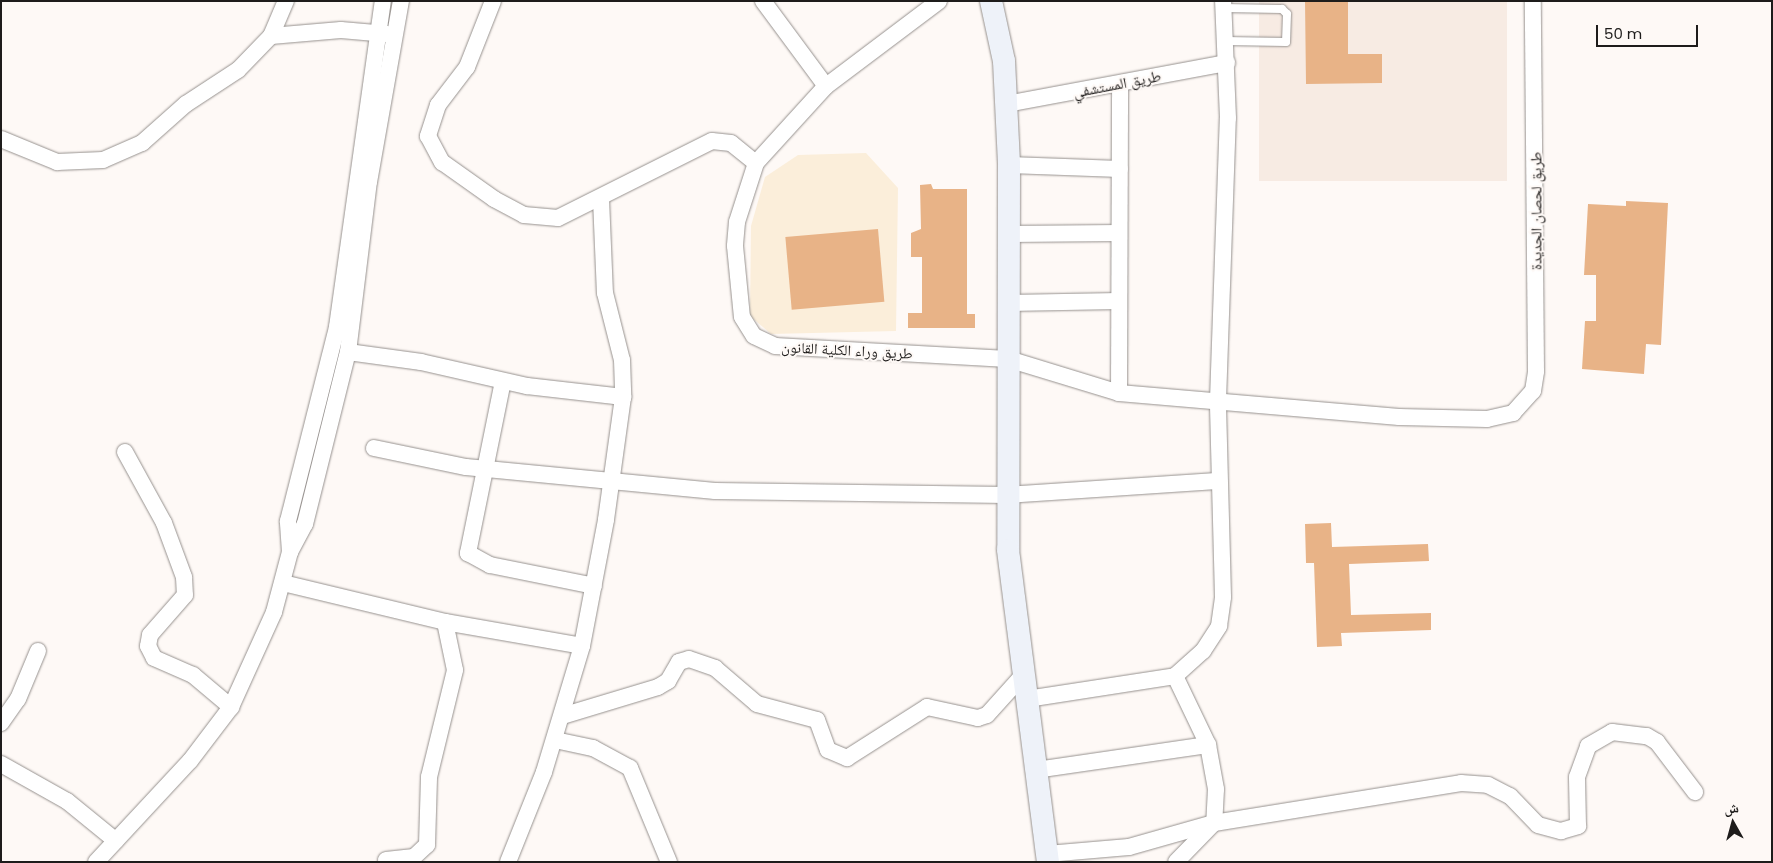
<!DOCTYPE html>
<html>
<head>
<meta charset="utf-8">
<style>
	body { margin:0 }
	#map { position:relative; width:1773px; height:863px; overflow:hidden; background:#fef9f6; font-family:Poppins,"Noto Naskh Arabic",sans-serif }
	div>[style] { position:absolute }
	.built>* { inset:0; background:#f7ebe3; transform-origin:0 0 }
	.education>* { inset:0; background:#fbeeda }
	.building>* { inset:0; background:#e8b387; transform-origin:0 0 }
	.roads { filter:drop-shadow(0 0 1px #96918e) drop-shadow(0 0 1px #96918e) }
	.service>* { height:8px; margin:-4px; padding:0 4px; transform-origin:4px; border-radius:4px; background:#fff }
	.minor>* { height:16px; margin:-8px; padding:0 8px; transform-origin:8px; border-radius:8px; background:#fff }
	.secondary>* { height:22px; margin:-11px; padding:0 11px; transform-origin:11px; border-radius:11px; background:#eef2f9 }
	span { translate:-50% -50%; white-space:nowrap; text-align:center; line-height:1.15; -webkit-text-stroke:4px #fef9f6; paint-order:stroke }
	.street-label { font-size:15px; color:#1e1c1b }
	.frame { position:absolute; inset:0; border:2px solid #1e1c1b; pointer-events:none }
	.north { position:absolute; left:1708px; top:798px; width:50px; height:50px; -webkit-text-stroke:4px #fef9f6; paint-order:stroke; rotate:353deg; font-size:14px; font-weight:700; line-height:20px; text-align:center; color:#1e1c1b }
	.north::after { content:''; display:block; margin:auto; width:18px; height:22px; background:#1e1c1b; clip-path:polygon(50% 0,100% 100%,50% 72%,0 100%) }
	.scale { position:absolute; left:1596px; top:25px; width:102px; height:22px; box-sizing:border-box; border:2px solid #1e1c1b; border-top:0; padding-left:6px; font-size:15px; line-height:18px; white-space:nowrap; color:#1e1c1b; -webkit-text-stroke:4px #fef9f6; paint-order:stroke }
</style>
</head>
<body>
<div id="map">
	<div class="built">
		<i style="left:1259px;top:1px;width:248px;height:180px"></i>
	</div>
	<div class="education">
		<i style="clip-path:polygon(866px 153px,898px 188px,896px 331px,771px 334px,750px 316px,751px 226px,765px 177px,798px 155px)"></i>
	</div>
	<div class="building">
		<i style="clip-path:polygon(1305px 1px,1348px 1px,1348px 54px,1382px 54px,1382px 83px,1306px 84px)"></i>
		<i style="clip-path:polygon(931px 184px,933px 189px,967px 189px,967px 314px,975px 314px,975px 328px,908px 328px,908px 313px,922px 313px,922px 257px,911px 257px,911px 233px,921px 229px,920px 185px)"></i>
		<i style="clip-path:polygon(1626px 201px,1668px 203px,1661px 345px,1646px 344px,1644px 374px,1582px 369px,1585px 321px,1596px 321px,1596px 275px,1584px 275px,1588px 204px,1626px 206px)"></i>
		<i style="left:878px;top:229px;width:73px;height:93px;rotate:85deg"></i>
		<i style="clip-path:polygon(1331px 523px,1332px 547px,1428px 544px,1429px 561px,1349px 564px,1351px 615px,1431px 613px,1431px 630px,1341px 633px,1342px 646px,1317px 647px,1314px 563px,1306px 563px,1305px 524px)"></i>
	</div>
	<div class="roads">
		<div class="service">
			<i style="left:1224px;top:8px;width:58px;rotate:1deg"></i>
			<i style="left:1282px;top:9px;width:7px;rotate:45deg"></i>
			<i style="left:1287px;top:14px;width:28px;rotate:92deg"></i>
			<i style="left:1286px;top:42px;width:61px;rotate:-179.1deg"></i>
		</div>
		<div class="minor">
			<i style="left:493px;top:1px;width:71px;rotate:111.5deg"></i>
			<i style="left:467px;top:67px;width:48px;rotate:127.3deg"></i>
			<i style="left:438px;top:105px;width:33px;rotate:108deg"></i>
			<i style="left:428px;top:136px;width:30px;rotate:62deg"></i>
			<i style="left:442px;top:162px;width:64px;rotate:35.4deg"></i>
			<i style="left:494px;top:199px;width:34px;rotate:28deg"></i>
			<i style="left:524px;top:215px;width:34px;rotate:5deg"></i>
			<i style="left:558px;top:218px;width:172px;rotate:-26.6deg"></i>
			<i style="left:712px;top:141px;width:19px;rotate:6deg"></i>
			<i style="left:731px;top:143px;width:32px;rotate:39deg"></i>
			<i style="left:763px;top:1px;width:106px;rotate:53.5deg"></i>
			<i style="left:939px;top:1px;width:141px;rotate:143deg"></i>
			<i style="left:826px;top:86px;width:104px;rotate:132.3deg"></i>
			<i style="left:756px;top:163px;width:62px;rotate:107.9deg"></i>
			<i style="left:737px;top:222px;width:24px;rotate:95deg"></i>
			<i style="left:735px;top:246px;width:71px;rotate:84.4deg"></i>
			<i style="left:742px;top:317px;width:22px;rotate:58deg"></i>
			<i style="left:754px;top:336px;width:23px;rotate:25deg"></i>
			<i style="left:775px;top:346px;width:233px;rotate:3.2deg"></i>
			<i style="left:1008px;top:359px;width:116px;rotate:17deg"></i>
			<i style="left:1119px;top:393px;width:281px;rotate:4.9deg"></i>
			<i style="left:1399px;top:417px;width:88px;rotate:1.3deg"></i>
			<i style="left:1487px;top:419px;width:27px;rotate:-13deg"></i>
			<i style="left:1513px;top:413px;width:30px;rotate:-48deg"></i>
			<i style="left:1533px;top:391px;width:20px;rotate:-81deg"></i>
			<i style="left:1536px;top:371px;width:370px;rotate:-90.5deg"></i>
			<i style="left:271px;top:36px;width:38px;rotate:-67deg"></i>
			<i style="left:1007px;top:104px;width:224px;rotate:-10.6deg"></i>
			<i style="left:1px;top:139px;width:61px;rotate:22.3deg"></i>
			<i style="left:57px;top:162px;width:46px;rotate:-2.5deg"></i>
			<i style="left:103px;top:160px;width:43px;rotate:-23.6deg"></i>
			<i style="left:142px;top:143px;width:59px;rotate:-41.6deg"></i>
			<i style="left:186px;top:104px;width:62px;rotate:-33.2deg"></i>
			<i style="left:238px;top:70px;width:47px;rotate:-45.9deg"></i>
			<i style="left:271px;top:36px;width:70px;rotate:-4.9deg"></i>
			<i style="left:341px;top:30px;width:46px;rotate:5deg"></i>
			<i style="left:1009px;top:165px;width:111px;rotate:2.1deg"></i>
			<i style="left:601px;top:199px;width:94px;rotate:87.6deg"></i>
			<i style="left:605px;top:293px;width:69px;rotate:75.8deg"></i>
			<i style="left:622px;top:360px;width:37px;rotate:88deg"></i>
			<i style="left:1009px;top:234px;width:110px;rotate:-0.5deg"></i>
			<i style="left:1008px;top:303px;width:111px;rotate:-1deg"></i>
			<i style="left:348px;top:352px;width:74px;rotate:7.8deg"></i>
			<i style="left:421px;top:362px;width:109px;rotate:12.8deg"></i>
			<i style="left:527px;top:386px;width:97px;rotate:6.5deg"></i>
			<i style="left:623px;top:397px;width:124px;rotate:97.9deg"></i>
			<i style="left:606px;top:520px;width:128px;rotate:100.8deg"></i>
			<i style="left:582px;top:646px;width:132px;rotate:106.8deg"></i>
			<i style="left:544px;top:772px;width:97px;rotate:111.8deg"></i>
			<i style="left:503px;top:381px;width:176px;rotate:101.5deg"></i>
			<i style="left:468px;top:553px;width:25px;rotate:29deg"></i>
			<i style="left:490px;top:565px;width:106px;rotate:11.4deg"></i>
			<i style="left:1119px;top:393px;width:309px;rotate:-89.8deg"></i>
			<i style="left:374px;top:448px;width:94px;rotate:11.7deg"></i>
			<i style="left:466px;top:467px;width:250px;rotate:5.5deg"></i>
			<i style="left:715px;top:491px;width:291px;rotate:0.8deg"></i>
			<i style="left:1006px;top:495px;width:211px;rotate:-3.8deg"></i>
			<i style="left:125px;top:452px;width:81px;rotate:61.2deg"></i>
			<i style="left:164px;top:523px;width:58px;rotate:69.7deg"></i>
			<i style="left:184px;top:577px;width:18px;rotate:87deg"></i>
			<i style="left:185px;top:595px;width:53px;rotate:131.2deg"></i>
			<i style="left:150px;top:635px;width:11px;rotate:100deg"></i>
			<i style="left:148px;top:646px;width:13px;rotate:63deg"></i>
			<i style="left:154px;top:658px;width:43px;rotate:23.6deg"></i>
			<i style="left:193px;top:675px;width:50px;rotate:40.1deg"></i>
			<i style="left:290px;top:552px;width:32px;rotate:-62deg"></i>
			<i style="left:305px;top:524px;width:177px;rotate:-76deg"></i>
			<i style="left:348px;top:352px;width:171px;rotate:-83deg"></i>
			<i style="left:369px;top:182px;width:184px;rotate:-80deg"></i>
			<i style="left:283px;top:583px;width:167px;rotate:13.5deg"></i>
			<i style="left:445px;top:622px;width:139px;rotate:9.9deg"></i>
			<i style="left:1175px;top:676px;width:76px;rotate:64.4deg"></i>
			<i style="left:1208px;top:745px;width:45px;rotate:79.7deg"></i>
			<i style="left:1216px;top:789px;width:34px;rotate:93deg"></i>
			<i style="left:1214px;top:823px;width:54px;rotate:134.3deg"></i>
			<i style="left:1027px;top:699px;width:150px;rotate:-8.8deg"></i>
			<i style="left:1175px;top:676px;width:38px;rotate:-42deg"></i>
			<i style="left:1203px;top:651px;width:30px;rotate:-57deg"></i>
			<i style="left:1219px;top:626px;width:29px;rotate:-82deg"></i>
			<i style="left:1223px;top:597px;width:197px;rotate:-91.5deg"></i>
			<i style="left:1218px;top:400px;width:282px;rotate:-88deg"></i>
			<i style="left:1228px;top:118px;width:117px;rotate:-92.4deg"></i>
			<i style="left:562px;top:716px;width:100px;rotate:-16.8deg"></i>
			<i style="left:658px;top:687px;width:12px;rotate:-31deg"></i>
			<i style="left:668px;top:681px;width:22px;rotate:-60deg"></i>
			<i style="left:679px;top:662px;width:10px;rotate:-17deg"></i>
			<i style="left:689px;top:659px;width:28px;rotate:19deg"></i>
			<i style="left:715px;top:668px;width:55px;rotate:40.6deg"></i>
			<i style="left:757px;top:704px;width:62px;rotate:14.9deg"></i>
			<i style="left:817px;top:720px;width:32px;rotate:70deg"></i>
			<i style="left:828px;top:750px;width:21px;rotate:23deg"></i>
			<i style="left:847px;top:758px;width:95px;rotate:-32.5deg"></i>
			<i style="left:927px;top:707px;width:52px;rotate:12.2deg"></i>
			<i style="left:978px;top:718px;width:9px;rotate:-18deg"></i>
			<i style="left:987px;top:715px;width:54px;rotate:-48deg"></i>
			<i style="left:1px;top:723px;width:29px;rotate:-55deg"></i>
			<i style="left:18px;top:699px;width:52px;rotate:-67.4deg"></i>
			<i style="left:555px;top:740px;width:39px;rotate:12deg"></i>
			<i style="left:593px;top:748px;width:42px;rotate:28.4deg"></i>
			<i style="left:630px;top:768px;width:102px;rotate:67.5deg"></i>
			<i style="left:1px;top:764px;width:76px;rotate:29.3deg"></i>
			<i style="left:67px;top:801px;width:63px;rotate:39.2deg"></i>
			<i style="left:1036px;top:770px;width:174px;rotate:-8.3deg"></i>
			<i style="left:1047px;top:854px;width:82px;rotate:-4.9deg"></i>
			<i style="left:1129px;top:847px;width:88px;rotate:-15.8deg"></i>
			<i style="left:1214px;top:823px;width:250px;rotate:-9.2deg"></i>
			<i style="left:1461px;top:783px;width:27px;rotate:4deg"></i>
			<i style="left:1488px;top:785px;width:25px;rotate:27deg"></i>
			<i style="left:1510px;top:796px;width:40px;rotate:46deg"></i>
			<i style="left:1538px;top:825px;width:24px;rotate:15deg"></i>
			<i style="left:1561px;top:831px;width:18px;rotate:-16deg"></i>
			<i style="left:1578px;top:826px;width:49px;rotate:-91.2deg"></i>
			<i style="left:1577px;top:777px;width:33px;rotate:-70deg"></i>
			<i style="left:1588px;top:746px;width:28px;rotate:-30deg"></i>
			<i style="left:1612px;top:732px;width:35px;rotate:7deg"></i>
			<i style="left:1647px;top:736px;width:12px;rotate:31deg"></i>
			<i style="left:1657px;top:742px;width:63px;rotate:52.8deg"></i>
			<i style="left:386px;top:860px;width:28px;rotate:-6deg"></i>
			<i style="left:414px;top:857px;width:18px;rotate:-43deg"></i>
			<i style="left:427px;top:845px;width:68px;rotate:-88.3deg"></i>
			<i style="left:429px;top:777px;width:110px;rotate:-76.3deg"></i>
			<i style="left:455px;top:670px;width:49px;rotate:-101.8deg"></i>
			<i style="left:96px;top:862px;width:138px;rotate:-47.1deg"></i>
			<i style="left:190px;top:761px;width:68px;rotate:-52.8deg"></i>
			<i style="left:231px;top:707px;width:104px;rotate:-65.6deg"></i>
			<i style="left:274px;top:612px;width:62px;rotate:-75.1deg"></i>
			<i style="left:290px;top:552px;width:31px;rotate:-94deg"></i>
			<i style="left:288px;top:521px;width:200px;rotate:-75.8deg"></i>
			<i style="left:337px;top:327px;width:329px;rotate:-82deg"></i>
		</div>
		<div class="secondary">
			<i style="left:991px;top:1px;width:61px;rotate:77.8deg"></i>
			<i style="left:1004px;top:61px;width:104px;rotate:87.2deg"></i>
			<i style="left:1009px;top:165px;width:385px;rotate:90.1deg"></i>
			<i style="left:1008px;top:550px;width:315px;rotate:82.7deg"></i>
		</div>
	</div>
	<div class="street-label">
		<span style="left:1117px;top:84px;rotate:-11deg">طريق المستشفي</span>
		<span style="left:1536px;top:211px;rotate:-90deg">طريق لحصان الجديدة</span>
		<span style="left:847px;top:350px;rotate:3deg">طريق وراء الكلية القانون</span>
	</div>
	<div class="frame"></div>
	<div class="north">ش</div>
	<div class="scale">50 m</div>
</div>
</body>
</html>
